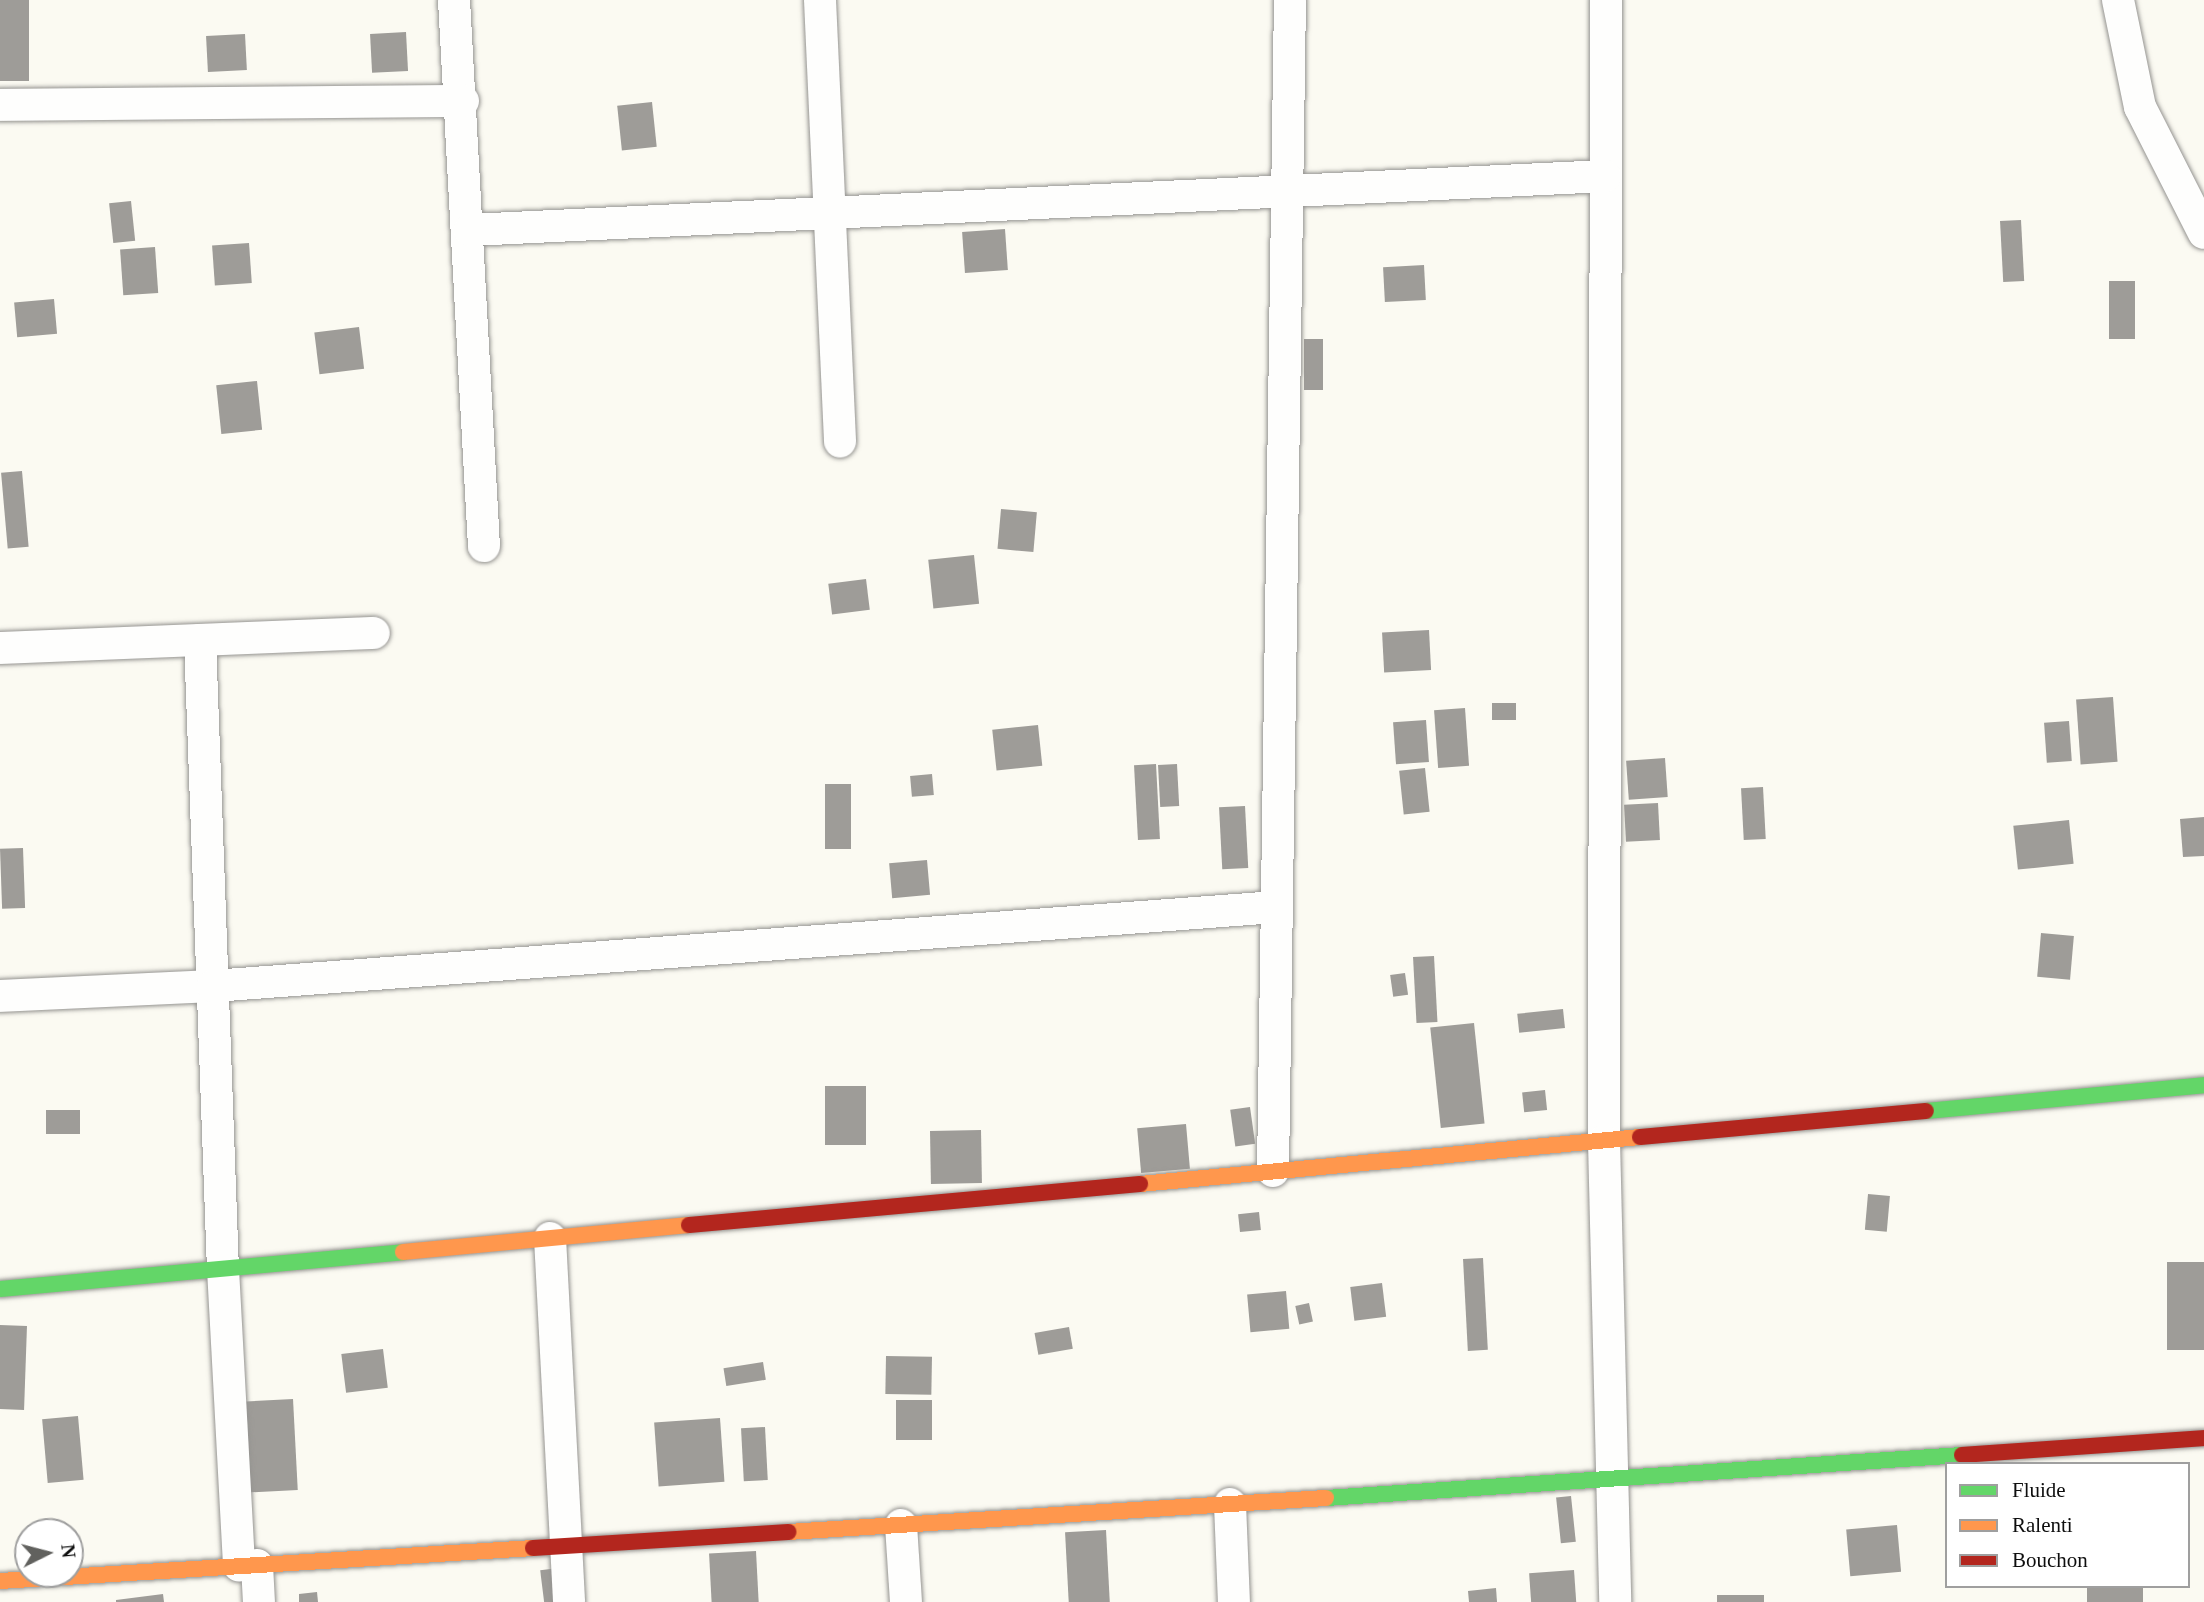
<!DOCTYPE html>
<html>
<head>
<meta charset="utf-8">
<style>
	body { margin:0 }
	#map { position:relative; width:2204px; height:1602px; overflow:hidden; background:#fbfaf2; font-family:"Times New Roman",serif }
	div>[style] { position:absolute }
	.building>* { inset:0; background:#9e9c98; transform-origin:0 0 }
	.roads { filter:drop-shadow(0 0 2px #959491) drop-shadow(0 0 2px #959491) }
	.street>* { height:32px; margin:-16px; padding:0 16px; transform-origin:16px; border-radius:16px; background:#fefefd }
	.fast>* { height:16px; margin:-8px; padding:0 8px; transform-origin:8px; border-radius:8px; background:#63d668 }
	.slow>* { height:16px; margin:-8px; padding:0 8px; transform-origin:8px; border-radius:8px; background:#ff974d }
	.jam>* { height:16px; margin:-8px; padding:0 8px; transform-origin:8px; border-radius:8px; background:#b3261e }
	span { translate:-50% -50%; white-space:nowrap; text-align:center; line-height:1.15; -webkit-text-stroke:7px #fff; paint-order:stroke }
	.legend { position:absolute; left:1945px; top:1462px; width:245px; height:126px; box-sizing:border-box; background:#fff; border:2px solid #9f9f9f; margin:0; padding:9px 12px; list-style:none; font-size:21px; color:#0e0e0e }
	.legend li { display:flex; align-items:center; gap:14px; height:35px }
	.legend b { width:35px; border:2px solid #9f9f9f }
	.north { position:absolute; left:14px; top:1518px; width:70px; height:70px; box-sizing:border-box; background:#fff; border:2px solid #9f9f9f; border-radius:50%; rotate:84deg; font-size:19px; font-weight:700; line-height:28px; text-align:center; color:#0e0e0e }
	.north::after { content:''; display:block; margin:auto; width:24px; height:32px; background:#61615e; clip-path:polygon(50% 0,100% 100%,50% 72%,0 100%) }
</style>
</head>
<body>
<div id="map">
	<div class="building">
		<i style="left:0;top:0;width:29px;height:81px"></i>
		<i style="left:406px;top:32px;width:39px;height:36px;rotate:87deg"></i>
		<i style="left:245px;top:34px;width:36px;height:39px;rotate:87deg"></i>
		<i style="left:652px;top:102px;width:45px;height:35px;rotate:84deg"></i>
		<i style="left:131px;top:201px;width:40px;height:22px;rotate:84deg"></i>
		<i style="left:2021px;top:220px;width:61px;height:21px;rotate:87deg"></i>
		<i style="left:1005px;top:229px;width:41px;height:43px;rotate:86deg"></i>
		<i style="left:249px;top:243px;width:40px;height:37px;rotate:86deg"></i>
		<i style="left:155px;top:247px;width:46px;height:35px;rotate:86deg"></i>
		<i style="left:1424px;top:265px;width:35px;height:41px;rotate:87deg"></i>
		<i style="left:2109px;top:281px;width:26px;height:58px"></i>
		<i style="left:54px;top:299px;width:35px;height:40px;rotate:85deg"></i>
		<i style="left:359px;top:327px;width:42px;height:45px;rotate:83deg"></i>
		<i style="left:1304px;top:339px;width:19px;height:51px"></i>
		<i style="left:257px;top:381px;width:49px;height:41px;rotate:84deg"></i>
		<i style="left:22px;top:471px;width:76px;height:21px;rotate:85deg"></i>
		<i style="left:1001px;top:509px;width:36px;height:40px;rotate:5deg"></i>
		<i style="left:974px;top:555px;width:49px;height:46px;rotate:84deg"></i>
		<i style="left:866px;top:579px;width:31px;height:38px;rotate:83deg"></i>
		<i style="left:1429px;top:630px;width:40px;height:47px;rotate:87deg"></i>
		<i style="left:2113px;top:697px;width:65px;height:37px;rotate:86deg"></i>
		<i style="left:1516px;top:703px;width:17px;height:24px;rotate:90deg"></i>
		<i style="left:1465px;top:708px;width:58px;height:31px;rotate:86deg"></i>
		<i style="left:1426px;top:720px;width:42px;height:33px;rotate:86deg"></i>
		<i style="left:2069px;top:721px;width:40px;height:25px;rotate:86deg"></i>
		<i style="left:1038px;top:725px;width:41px;height:46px;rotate:84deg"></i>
		<i style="left:1665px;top:758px;width:39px;height:39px;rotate:86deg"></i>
		<i style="left:1156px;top:764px;width:75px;height:22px;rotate:87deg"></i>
		<i style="left:1177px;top:764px;width:42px;height:19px;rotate:87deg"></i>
		<i style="left:1425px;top:768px;width:44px;height:26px;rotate:84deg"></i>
		<i style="left:932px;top:774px;width:21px;height:22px;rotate:85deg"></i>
		<i style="left:825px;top:784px;width:26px;height:65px"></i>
		<i style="left:1763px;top:787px;width:52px;height:22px;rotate:87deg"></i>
		<i style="left:1658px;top:803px;width:37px;height:34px;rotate:87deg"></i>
		<i style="left:1245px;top:806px;width:62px;height:26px;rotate:87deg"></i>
		<i style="clip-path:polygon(2204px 817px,2204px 856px,2183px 857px,2180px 819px)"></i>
		<i style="left:2069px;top:820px;width:44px;height:56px;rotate:84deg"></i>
		<i style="left:23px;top:848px;width:60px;height:23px;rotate:88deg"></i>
		<i style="left:927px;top:860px;width:35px;height:38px;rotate:85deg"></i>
		<i style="left:2041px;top:933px;width:33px;height:44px;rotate:5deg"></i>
		<i style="left:1434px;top:956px;width:66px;height:21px;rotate:87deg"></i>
		<i style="left:1405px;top:973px;width:22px;height:15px;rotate:82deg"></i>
		<i style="left:1563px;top:1009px;width:19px;height:46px;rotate:84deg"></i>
		<i style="left:1474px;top:1023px;width:101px;height:44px;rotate:84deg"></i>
		<i style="left:825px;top:1086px;width:41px;height:59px"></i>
		<i style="left:1545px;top:1090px;width:20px;height:23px;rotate:84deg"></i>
		<i style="left:1250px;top:1107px;width:37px;height:20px;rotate:82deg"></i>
		<i style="left:80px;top:1110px;width:24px;height:34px;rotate:90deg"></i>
		<i style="left:1186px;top:1124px;width:45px;height:49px;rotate:85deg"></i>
		<i style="left:981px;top:1130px;width:53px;height:51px;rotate:89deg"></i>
		<i style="left:1868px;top:1194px;width:22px;height:36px;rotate:5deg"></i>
		<i style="left:1259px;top:1212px;width:18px;height:21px;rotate:84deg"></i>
		<i style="left:1483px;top:1258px;width:92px;height:20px;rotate:87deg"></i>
		<i style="left:2204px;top:1262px;width:88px;height:37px;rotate:90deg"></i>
		<i style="left:1382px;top:1283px;width:34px;height:32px;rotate:83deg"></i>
		<i style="left:1286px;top:1291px;width:38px;height:39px;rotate:85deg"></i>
		<i style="left:1309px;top:1303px;width:19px;height:14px;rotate:78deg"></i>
		<i style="left:0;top:1325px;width:27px;height:84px;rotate:2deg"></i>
		<i style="left:1069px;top:1327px;width:22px;height:35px;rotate:80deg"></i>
		<i style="left:383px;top:1349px;width:39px;height:42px;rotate:83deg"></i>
		<i style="left:886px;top:1356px;width:46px;height:38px;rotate:1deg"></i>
		<i style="left:763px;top:1362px;width:18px;height:40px;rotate:81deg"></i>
		<i style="left:293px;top:1399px;width:91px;height:47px;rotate:87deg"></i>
		<i style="left:896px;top:1400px;width:36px;height:40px"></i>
		<i style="left:78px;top:1416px;width:64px;height:36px;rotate:85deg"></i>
		<i style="left:720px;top:1418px;width:64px;height:66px;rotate:86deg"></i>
		<i style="left:765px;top:1427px;width:53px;height:24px;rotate:87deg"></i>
		<i style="left:1571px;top:1496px;width:46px;height:15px;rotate:84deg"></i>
		<i style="left:1897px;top:1525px;width:47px;height:51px;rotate:85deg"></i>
		<i style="left:1106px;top:1530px;width:72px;height:41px;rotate:87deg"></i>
		<i style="left:756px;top:1551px;width:51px;height:47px;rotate:87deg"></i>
		<i style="left:567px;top:1567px;width:35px;height:27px;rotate:83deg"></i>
		<i style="left:1574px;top:1570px;width:32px;height:45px;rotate:86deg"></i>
		<i style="left:2087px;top:1586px;width:56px;height:16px"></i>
		<i style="clip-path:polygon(1496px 1588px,1497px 1602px,1469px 1602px,1468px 1591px)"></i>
		<i style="clip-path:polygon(317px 1592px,318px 1602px,299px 1602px,299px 1594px)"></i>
		<i style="clip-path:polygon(163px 1594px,164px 1602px,116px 1602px,116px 1600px)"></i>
		<i style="left:1717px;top:1595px;width:47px;height:7px"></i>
	</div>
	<div class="roads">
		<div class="street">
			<i style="left:454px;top:0;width:547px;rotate:86.86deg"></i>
			<i style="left:820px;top:0;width:442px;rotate:87.4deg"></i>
			<i style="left:1606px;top:0;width:1141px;rotate:90.1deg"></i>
			<i style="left:1604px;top:1141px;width:461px;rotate:88.6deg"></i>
			<i style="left:2118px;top:0;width:109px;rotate:78.4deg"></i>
			<i style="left:2140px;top:107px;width:141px;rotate:63.1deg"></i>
			<i style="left:0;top:105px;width:463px;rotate:-0.5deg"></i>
			<i style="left:470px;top:230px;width:1136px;rotate:-2.72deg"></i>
			<i style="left:200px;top:640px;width:629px;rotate:87.91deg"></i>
			<i style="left:223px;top:1269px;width:297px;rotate:86.9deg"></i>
			<i style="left:0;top:648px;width:374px;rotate:-2.3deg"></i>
			<i style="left:0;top:996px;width:213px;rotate:-2.7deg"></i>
			<i style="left:213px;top:986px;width:1066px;rotate:-4.25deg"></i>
			<i style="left:1273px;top:1171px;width:1171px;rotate:-89.17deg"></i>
			<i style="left:550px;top:1238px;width:364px;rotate:87deg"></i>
			<i style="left:1230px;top:1504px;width:98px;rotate:87.7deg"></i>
			<i style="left:901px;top:1525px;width:77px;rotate:86.3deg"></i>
			<i style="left:257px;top:1565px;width:37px;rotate:87deg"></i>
		</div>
		<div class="fast">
			<i style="left:1926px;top:1111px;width:279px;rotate:-5.3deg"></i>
			<i style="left:0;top:1289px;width:405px;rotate:-5.2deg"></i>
			<i style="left:1326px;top:1498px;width:637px;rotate:-3.87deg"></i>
		</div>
		<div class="slow">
			<i style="left:1140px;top:1184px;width:502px;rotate:-5.37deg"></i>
			<i style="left:403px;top:1252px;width:287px;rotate:-5.4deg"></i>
			<i style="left:788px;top:1532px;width:539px;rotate:-3.62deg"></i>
			<i style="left:0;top:1581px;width:534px;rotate:-3.54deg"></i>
		</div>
		<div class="jam">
			<i style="left:1640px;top:1137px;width:287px;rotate:-5.2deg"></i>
			<i style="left:689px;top:1225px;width:453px;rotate:-5.2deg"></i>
			<i style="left:1962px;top:1455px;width:243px;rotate:-4deg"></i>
			<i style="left:533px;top:1548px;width:256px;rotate:-3.6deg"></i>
		</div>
	</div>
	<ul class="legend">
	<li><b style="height:9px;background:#63d668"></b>Fluide</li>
	<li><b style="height:9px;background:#ff974d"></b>Ralenti</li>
	<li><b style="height:9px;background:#b3261e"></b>Bouchon</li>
	</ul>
	<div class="north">N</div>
</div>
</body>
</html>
